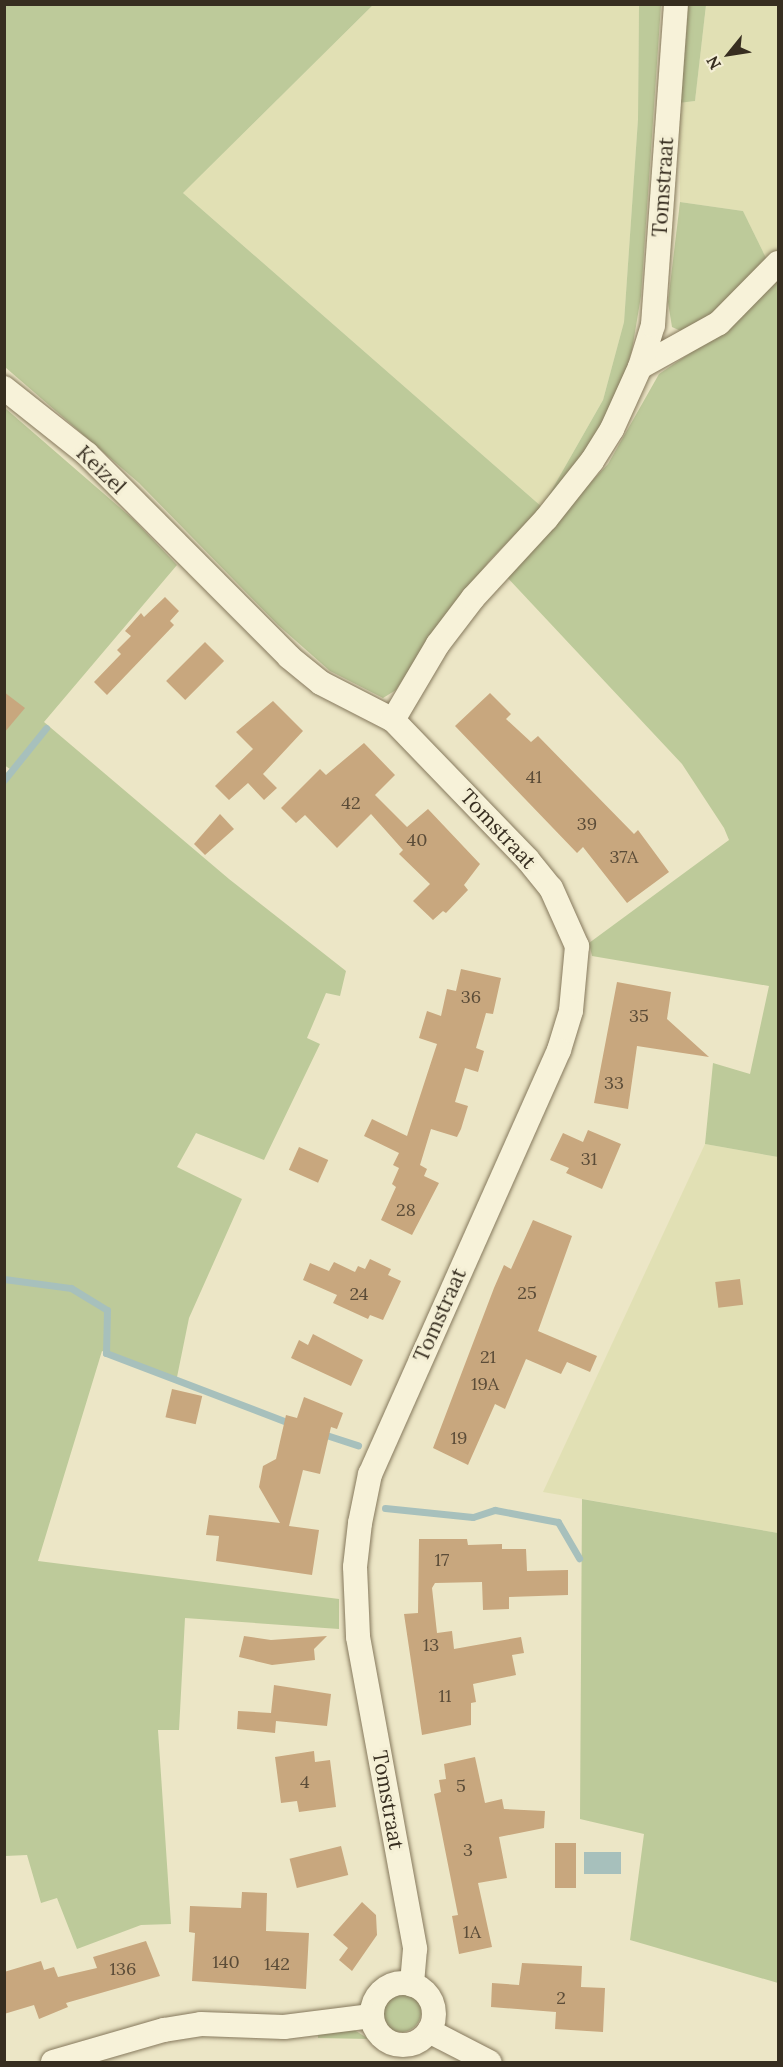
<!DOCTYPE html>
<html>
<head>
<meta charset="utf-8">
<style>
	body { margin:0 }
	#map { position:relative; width:783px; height:2067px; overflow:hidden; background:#ece6c6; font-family:Lora,serif }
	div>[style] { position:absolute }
	.farmland>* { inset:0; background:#e1e0b4 }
	.green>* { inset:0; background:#bdca9a }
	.round { border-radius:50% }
	.water>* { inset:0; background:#a7c0bc; transform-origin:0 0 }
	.stream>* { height:7px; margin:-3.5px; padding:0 3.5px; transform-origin:3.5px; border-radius:3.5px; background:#a7c0bc }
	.building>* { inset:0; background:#c8a77e; transform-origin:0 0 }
	.roads { filter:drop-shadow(0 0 2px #86795d) drop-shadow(0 0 2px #86795d) }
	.street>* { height:24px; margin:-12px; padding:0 12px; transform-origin:12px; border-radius:12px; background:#f7f2d9 }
	.street>.ring { margin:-12px; padding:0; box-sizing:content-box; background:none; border:24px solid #f7f2d9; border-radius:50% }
	span { translate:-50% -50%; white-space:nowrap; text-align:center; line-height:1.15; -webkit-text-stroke:6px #f4efd5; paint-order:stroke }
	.number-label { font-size:18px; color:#5b4c38 }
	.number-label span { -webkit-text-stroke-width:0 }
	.street-label { font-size:21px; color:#372e20 }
	.frame { position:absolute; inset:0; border:6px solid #372e20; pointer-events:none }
	.north { position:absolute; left:699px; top:24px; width:60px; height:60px; -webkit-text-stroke:4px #f4efd5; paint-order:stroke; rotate:240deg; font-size:16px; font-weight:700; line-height:24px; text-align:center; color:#372e20 }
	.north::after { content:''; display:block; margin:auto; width:21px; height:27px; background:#372e20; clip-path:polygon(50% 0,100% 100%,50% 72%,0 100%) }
</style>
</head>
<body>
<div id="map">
	<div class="farmland">
		<i style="clip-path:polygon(373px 5px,639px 5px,638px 119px,624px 322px,603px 400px,542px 507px,183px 193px)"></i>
		<i style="clip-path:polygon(706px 5px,778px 5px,778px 251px,768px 262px,743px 211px,680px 202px,679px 103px,695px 101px)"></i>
		<i style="clip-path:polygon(705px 1144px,778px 1157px,778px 1533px,543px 1492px)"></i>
	</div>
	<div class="green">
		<i style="clip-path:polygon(4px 5px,373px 5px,183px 193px,542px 507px,603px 400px,624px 322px,638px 119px,639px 5px,661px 5px,641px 296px,632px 350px,619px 393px,599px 435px,542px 507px,491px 559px,436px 628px,396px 690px,383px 698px,330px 671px,278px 625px,139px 483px,5px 367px)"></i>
		<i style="clip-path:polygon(685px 5px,706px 5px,695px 101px,679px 103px)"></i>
		<i style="clip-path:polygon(680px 202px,743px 211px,768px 262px,721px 311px,683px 332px,672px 327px,668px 302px)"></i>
		<i style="clip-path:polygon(778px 274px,778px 1157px,705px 1144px,713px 1063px,750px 1074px,769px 986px,592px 956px,589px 943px,729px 840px,724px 828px,682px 764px,504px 574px,608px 464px,659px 374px,723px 331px)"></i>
		<i style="clip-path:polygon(5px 408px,133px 519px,177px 565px,44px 722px,229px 879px,346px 971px,340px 996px,326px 993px,307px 1038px,320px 1044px,264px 1160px,196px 1133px,177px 1167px,242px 1199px,189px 1318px,176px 1382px,102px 1351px,38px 1561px,339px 1599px,339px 1629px,185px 1618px,179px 1730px,158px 1730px,171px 1924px,141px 1925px,77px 1949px,57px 1898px,41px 1903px,27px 1855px,5px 1856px,4px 775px,10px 769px,4px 765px)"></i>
		<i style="clip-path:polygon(582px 1499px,778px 1533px,778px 1983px,630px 1940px,644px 1834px,580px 1819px)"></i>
		<i class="round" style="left:381px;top:1992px;width:40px;height:40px"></i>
		<i style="clip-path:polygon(351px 2028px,369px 2039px,318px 2038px,318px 2032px)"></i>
	</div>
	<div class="water">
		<i style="left:584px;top:1852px;width:37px;height:22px"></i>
	</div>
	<div class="stream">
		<i style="left:4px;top:780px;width:67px;rotate:-51.1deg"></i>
		<i style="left:4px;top:1279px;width:68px;rotate:7.7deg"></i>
		<i style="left:71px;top:1288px;width:42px;rotate:31.4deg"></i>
		<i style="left:107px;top:1310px;width:43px;rotate:91.3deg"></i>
		<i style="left:106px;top:1353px;width:199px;rotate:20.9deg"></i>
		<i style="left:320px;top:1433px;width:40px;rotate:18deg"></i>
		<i style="left:385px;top:1508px;width:88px;rotate:5.8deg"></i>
		<i style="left:473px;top:1517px;width:23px;rotate:-18deg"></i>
		<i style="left:495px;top:1510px;width:64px;rotate:10.8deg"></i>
		<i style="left:558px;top:1522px;width:42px;rotate:59.7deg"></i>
	</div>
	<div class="building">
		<i style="clip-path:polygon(165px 597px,179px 611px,170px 621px,174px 625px,107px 695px,94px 682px,121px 654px,117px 650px,131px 636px,125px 631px,141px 613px,144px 617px)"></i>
		<i style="left:205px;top:642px;width:27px;height:55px;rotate:45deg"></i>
		<i style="clip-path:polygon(4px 692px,25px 708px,4px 733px)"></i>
		<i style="clip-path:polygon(490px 693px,511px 714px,506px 719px,531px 742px,538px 736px,634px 834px,638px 830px,669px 872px,627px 903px,583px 847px,577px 853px,455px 726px)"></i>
		<i style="clip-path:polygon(273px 701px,303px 731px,263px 774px,277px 788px,264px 800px,248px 783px,229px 800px,215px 786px,253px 749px,236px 732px)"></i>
		<i style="clip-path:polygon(364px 743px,395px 775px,375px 795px,407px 827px,428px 809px,480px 864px,464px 885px,468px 890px,446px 913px,443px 911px,433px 920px,413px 901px,430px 884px,399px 854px,403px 850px,371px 814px,337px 848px,305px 815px,296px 823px,281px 808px,320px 769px,326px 775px)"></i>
		<i style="clip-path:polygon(220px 814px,234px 829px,205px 855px,194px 844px)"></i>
		<i style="clip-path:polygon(461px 969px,501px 978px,493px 1014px,486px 1013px,476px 1048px,484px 1051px,478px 1072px,465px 1068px,455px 1102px,468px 1106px,461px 1129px,457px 1137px,431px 1129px,420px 1165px,427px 1169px,424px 1176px,439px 1183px,412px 1235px,381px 1220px,396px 1187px,392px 1184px,399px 1168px,393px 1165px,399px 1153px,364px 1136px,372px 1119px,407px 1136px,437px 1044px,419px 1038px,427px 1011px,441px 1016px,447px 989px,456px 991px)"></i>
		<i style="clip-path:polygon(617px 982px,671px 992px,667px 1019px,709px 1057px,637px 1046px,628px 1109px,594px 1103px)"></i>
		<i style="clip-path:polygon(588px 1130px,621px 1144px,602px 1189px,566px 1173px,569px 1168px,550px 1160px,563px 1133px,583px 1142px)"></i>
		<i style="left:299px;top:1147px;width:32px;height:25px;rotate:24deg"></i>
		<i style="clip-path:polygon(533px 1220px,572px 1236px,538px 1331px,597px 1356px,590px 1372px,567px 1362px,561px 1374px,526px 1359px,505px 1409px,495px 1404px,468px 1465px,433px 1448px,494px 1288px,504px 1265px,511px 1269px)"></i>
		<i style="clip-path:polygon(370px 1259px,391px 1269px,388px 1275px,401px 1281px,383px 1320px,370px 1315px,368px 1319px,333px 1303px,337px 1295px,303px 1280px,310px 1263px,329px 1271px,334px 1262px,355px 1272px,358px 1266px,365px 1269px)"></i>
		<i style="left:740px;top:1279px;width:26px;height:25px;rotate:83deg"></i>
		<i style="clip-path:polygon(313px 1334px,363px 1360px,351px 1386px,291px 1358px,299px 1340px,308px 1345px)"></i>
		<i style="left:172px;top:1389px;width:31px;height:29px;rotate:13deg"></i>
		<i style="clip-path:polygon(304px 1397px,343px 1413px,337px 1429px,331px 1427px,320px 1474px,303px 1470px,289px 1526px,319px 1530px,312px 1575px,216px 1561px,219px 1536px,206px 1535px,209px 1515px,280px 1523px,259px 1487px,263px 1466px,276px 1459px,286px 1415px,297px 1418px)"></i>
		<i style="clip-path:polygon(419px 1539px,467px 1539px,468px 1545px,502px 1544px,502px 1549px,526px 1549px,527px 1571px,568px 1570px,568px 1595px,509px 1597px,509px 1609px,483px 1610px,482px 1582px,435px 1583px,432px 1588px,437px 1633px,452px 1631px,454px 1649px,521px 1637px,524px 1653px,512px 1655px,516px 1675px,473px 1684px,476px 1702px,471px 1703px,471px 1725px,422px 1735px,404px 1614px,418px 1613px)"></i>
		<i style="clip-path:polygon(244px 1636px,271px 1640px,327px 1636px,314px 1649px,315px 1660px,272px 1665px,239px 1657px)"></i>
		<i style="clip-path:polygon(274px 1685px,331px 1694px,327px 1726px,276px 1721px,275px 1733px,237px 1729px,238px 1711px,271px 1713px)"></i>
		<i style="clip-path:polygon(314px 1751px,315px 1762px,330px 1760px,336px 1807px,299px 1812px,297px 1801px,281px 1803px,275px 1757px)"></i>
		<i style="clip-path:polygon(475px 1757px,485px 1803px,502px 1799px,504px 1809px,545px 1811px,544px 1828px,499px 1837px,507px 1878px,478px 1883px,492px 1947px,459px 1954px,452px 1916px,458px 1915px,434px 1794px,441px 1792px,439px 1780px,446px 1779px,444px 1764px)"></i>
		<i style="left:555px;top:1843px;width:21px;height:45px"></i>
		<i style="left:341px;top:1846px;width:30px;height:53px;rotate:76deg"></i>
		<i style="clip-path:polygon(242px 1892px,267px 1893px,266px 1931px,309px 1933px,306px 1989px,192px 1981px,195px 1933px,189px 1932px,190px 1906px,241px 1908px)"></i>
		<i style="clip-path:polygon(362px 1902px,376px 1915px,377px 1935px,352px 1971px,339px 1960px,348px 1948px,333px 1935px)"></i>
		<i style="clip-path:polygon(146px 1941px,160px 1976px,66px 2003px,68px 2007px,39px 2019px,34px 2005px,4px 2014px,4px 1972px,41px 1961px,44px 1970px,54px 1967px,58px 1977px,97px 1968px,93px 1957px)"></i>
		<i style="clip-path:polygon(522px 1963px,582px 1966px,581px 1987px,605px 1988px,603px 2032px,555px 2029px,556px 2012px,491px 2007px,492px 1983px,519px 1985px)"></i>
	</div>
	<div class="roads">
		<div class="street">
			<i style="left:640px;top:367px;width:90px;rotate:-29.1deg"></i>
			<i style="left:719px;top:323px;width:84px;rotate:-45.5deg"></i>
			<i style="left:4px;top:388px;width:106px;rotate:38.5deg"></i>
			<i style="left:87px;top:454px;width:286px;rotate:45.1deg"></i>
			<i style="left:289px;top:657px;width:41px;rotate:39.1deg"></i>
			<i style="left:321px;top:683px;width:81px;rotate:27.2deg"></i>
			<i style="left:393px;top:720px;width:194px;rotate:46deg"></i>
			<i style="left:528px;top:860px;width:36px;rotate:51deg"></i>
			<i style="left:551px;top:888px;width:64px;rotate:65.9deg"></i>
			<i style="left:577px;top:946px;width:65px;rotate:95.3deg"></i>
			<i style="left:571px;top:1011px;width:41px;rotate:107.1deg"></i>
			<i style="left:559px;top:1050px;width:464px;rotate:114deg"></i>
			<i style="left:370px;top:1474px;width:50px;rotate:101.5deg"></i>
			<i style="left:360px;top:1523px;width:44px;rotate:96.5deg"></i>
			<i style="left:355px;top:1567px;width:70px;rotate:87.5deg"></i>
			<i style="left:358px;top:1637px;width:317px;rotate:79.6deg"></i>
			<i style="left:415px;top:1949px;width:36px;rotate:95deg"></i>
			<i style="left:393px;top:720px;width:88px;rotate:-59.4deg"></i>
			<i style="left:438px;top:644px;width:58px;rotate:-52.7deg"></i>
			<i style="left:473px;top:598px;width:108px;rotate:-47.3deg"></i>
			<i style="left:546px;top:519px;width:74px;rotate:-51.6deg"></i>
			<i style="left:592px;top:461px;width:38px;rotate:-58deg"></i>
			<i style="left:612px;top:429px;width:68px;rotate:-65.7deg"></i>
			<i style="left:640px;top:367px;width:44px;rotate:-72.8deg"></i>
			<i style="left:653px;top:325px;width:322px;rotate:-85.9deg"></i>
			<i class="ring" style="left:372px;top:1983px;width:38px;height:38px"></i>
			<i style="left:429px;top:2031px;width:68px;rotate:27.3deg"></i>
			<i style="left:53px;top:2062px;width:116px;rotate:-16.1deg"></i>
			<i style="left:164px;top:2030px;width:37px;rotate:-9deg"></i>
			<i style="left:201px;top:2024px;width:83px;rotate:2.1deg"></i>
			<i style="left:284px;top:2027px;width:88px;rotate:-7.2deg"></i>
		</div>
	</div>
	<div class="number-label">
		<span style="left:534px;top:777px">41</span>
		<span style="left:351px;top:803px">42</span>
		<span style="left:587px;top:824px">39</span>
		<span style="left:417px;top:840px">40</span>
		<span style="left:624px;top:857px">37A</span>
		<span style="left:471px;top:997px">36</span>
		<span style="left:639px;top:1016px">35</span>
		<span style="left:614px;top:1083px">33</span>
		<span style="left:589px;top:1159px">31</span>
		<span style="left:406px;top:1210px">28</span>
		<span style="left:527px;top:1293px">25</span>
		<span style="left:359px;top:1294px">24</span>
		<span style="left:488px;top:1357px">21</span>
		<span style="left:485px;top:1384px">19A</span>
		<span style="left:459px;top:1438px">19</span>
		<span style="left:442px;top:1560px">17</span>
		<span style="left:431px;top:1645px">13</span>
		<span style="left:445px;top:1696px">11</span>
		<span style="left:305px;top:1782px">4</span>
		<span style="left:461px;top:1786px">5</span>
		<span style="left:468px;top:1850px">3</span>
		<span style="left:472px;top:1932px">1A</span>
		<span style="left:226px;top:1962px">140</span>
		<span style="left:277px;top:1964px">142</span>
		<span style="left:123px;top:1969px">136</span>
		<span style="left:561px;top:1998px">2</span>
	</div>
	<div class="street-label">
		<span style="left:663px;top:187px;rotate:-86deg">Tomstraat</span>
		<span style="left:101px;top:470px;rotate:44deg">Keizel</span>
		<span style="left:498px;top:829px;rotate:47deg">Tomstraat</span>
		<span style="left:440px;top:1315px;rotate:-66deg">Tomstraat</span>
		<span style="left:388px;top:1800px;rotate:80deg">Tomstraat</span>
	</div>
	<div class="frame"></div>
	<div class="north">N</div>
</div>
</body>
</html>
